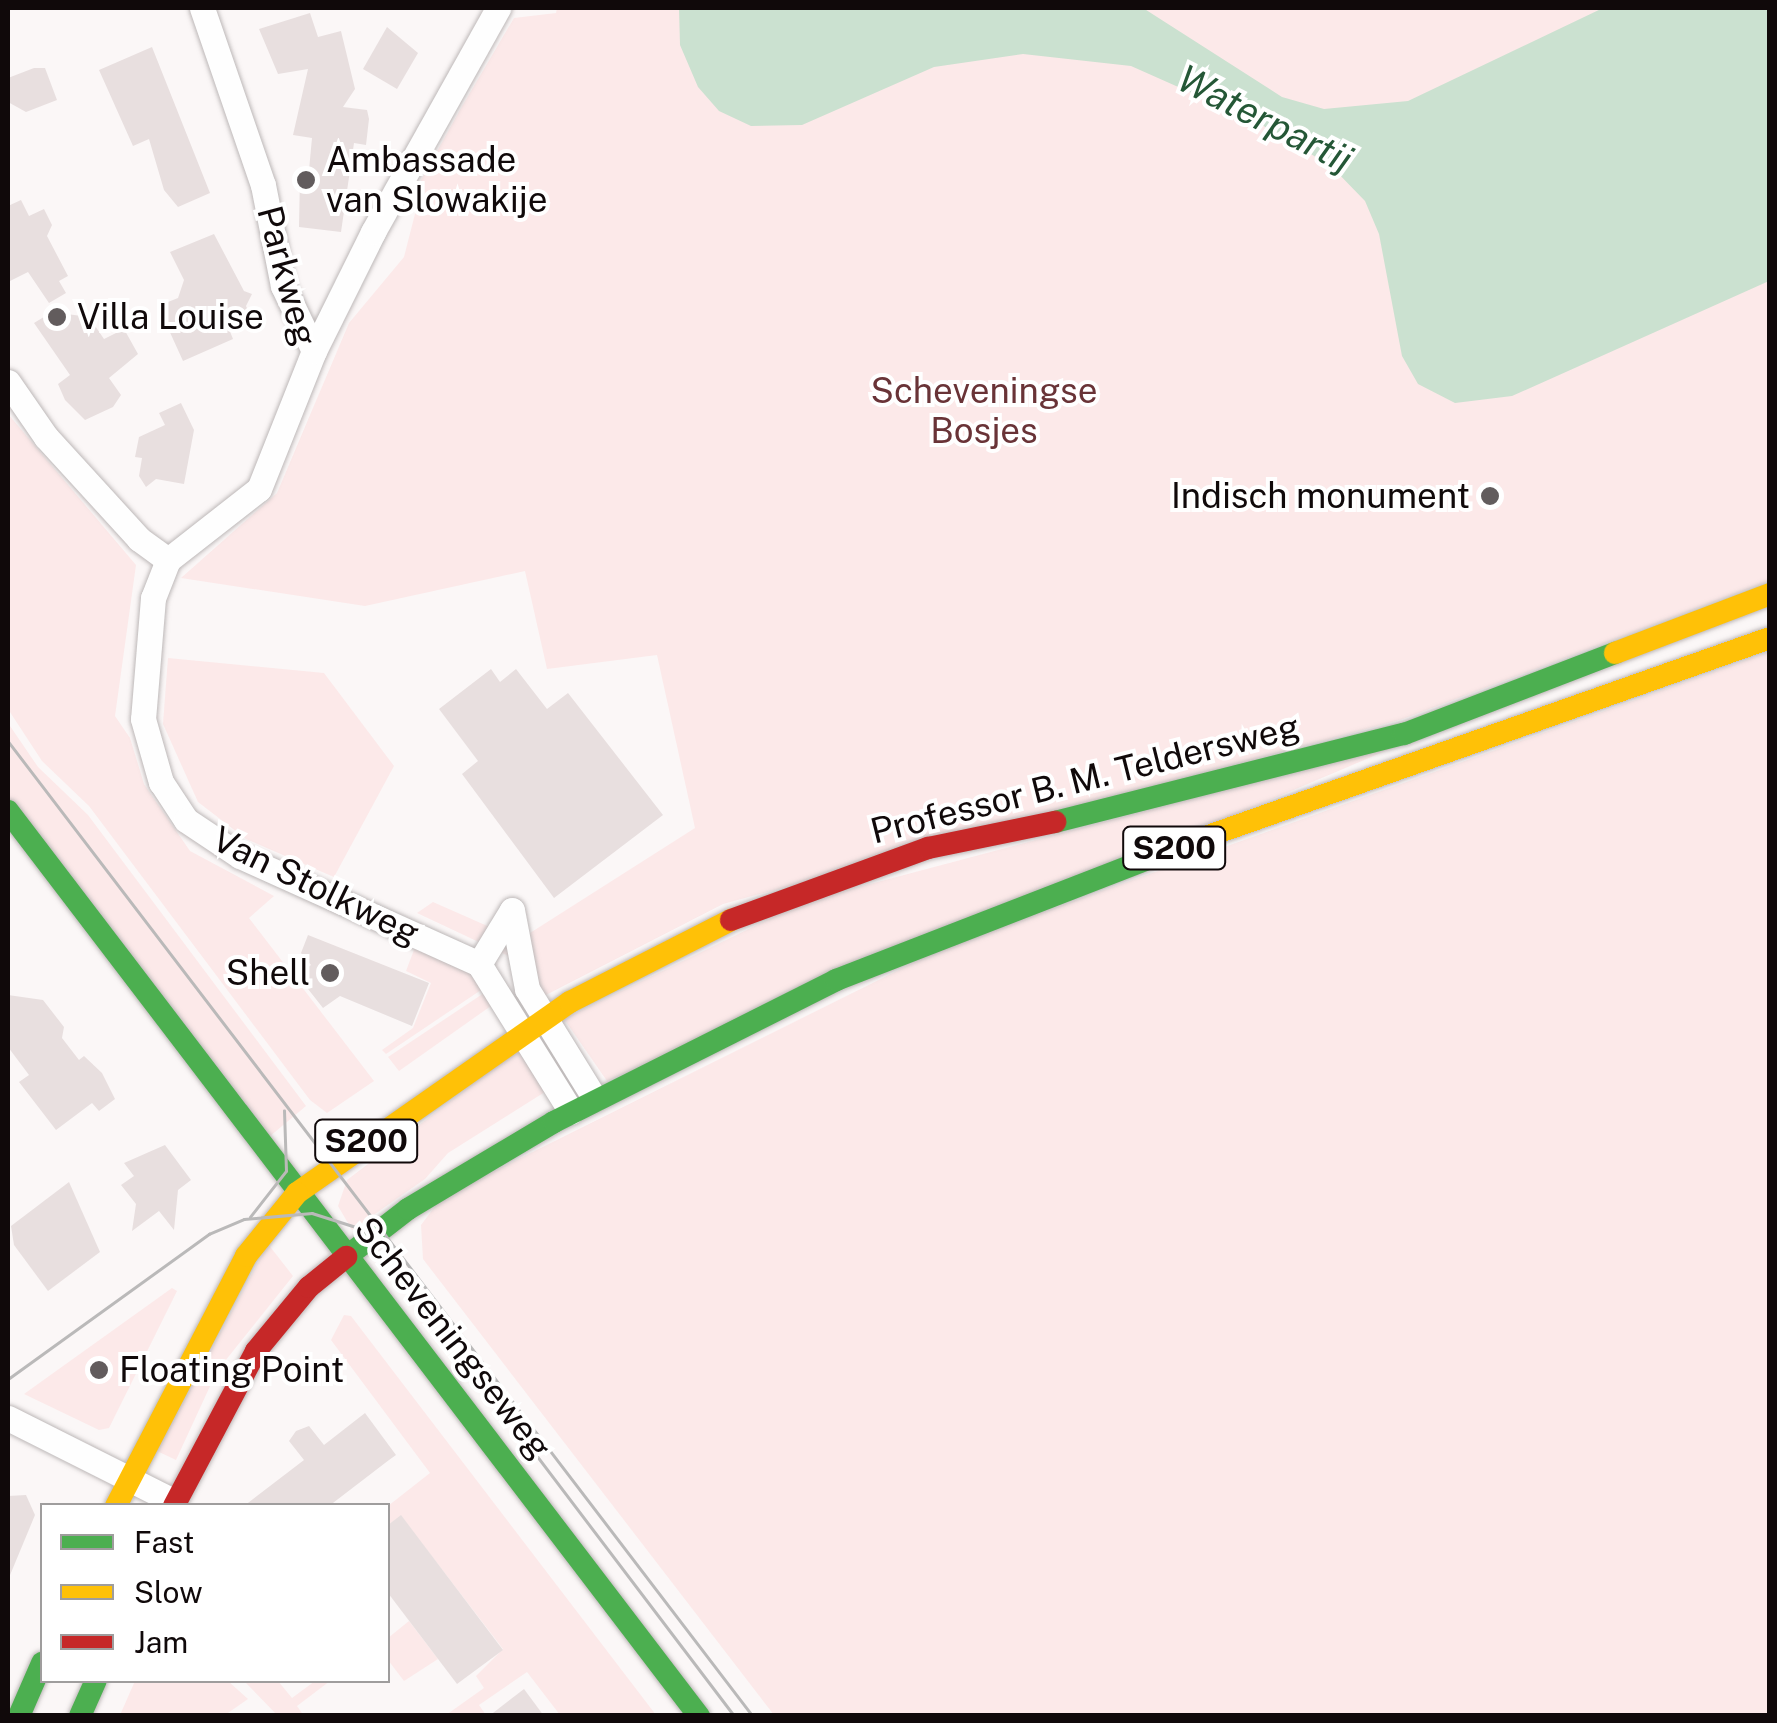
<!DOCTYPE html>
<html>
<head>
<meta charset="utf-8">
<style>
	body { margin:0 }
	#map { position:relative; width:1777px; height:1723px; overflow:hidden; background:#fbf7f7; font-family:"Public Sans",sans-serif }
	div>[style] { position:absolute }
	.green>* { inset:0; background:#fce9e9 }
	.water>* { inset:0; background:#cbe1d0 }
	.building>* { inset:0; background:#e8dfdf }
	.roads { filter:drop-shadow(0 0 2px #bdb8b8) drop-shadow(0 0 2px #bdb8b8) }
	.street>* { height:25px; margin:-12.5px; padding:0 12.5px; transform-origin:12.5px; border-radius:12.5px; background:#fefefe }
	.fast>* { height:22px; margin:-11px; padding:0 11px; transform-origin:11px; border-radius:11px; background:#4caf50 }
	.slow>* { height:22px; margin:-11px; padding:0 11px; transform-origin:11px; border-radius:11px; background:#ffc107 }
	.jam>* { height:22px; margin:-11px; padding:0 11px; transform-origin:11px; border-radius:11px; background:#c62828 }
	.tram>* { height:2.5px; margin:-1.25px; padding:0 1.25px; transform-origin:1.25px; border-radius:1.25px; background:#bab9b9 }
	.dots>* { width:28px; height:28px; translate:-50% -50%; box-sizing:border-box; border:5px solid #fff; border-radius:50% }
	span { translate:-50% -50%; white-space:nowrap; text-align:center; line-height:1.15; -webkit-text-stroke:8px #fff; paint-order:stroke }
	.shield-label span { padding:2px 8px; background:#fff; border:2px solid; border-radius:8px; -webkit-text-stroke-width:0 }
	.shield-label { font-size:32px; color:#10090a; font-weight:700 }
	.poi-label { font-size:35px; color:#10090a }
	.left { translate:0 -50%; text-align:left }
	.right { translate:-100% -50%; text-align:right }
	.street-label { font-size:35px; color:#10090a }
	.park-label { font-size:35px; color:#693337 }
	.water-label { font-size:38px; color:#245736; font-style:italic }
	.frame { position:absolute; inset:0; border:10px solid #10090a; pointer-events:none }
	.legend { position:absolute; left:40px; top:1503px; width:350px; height:180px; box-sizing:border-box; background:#fff; border:2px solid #9f9d9d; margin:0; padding:12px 18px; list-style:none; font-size:30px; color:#10090a }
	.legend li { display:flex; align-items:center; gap:20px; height:50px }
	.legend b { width:50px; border:2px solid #9f9d9d }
</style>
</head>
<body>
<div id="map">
	<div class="green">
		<i style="clip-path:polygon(557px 8px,1769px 8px,1769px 581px,1403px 719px,723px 904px,544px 996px,521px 962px,417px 913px,433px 902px,519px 940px,695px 828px,657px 655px,547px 669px,525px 571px,365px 606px,181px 578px,277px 493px,349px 323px,404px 257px,417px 206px,410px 200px,461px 108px,514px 18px,556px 13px)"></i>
		<i style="clip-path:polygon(8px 414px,136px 565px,115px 716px,130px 738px,144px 784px,190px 851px,274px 896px,249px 918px,374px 1081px,327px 1113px,310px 1100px,89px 806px,42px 761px,8px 709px)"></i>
		<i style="clip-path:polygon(1769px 652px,1769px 1715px,774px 1715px,423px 1259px,421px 1225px,442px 1197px,943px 948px)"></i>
		<i style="clip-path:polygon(168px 658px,324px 673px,394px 766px,334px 877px,246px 839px,198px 802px,163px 724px)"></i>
		<i style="clip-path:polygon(8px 723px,38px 767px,88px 815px,306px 1106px,263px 1142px,8px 806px)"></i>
		<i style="clip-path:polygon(1409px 741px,607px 1081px,564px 1019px,806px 901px)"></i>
		<i style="clip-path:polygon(417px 942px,475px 969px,487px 986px,386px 1054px,382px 1050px,413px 1028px,431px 983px,406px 971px)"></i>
		<i style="clip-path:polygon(490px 989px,498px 1001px,399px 1071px,388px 1057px)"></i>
		<i style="clip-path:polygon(519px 1049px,548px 1090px,448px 1153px,425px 1179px,352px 1230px,338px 1206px,347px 1180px)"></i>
		<i style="clip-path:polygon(268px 1244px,293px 1276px,217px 1371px,176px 1460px,157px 1451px)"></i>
		<i style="clip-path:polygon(172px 1288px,177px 1291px,109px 1428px,99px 1430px,24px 1394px)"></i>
		<i style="clip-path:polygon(344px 1315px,351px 1316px,656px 1715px,560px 1715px,527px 1672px,479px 1705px,486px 1715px,446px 1715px,484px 1688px,476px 1676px,503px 1649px,401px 1516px,388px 1525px,388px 1506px,430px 1473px,331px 1340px)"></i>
		<i style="clip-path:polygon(409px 1621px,438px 1659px,404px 1681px,388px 1660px,388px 1638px)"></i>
		<i style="clip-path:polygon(135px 1681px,228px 1681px,248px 1699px,225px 1715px,120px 1715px)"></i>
		<i style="clip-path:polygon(244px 1681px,278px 1681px,292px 1698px,315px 1681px,330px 1681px,297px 1706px,304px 1716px,277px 1715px)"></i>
	</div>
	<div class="water">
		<i style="clip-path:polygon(679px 8px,1143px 8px,1282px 97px,1324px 109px,1408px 101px,1603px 8px,1769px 8px,1769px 281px,1512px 396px,1455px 403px,1418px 384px,1402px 356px,1379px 234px,1365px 201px,1331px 166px,1257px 122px,1131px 66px,1023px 54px,934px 67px,802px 125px,751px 126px,719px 111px,698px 87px,680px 45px)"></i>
	</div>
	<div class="building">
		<i style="clip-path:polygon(310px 13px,318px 37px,341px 31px,355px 89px,343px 107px,367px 110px,369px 119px,366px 145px,354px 143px,341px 232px,299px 227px,300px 176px,309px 170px,312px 138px,293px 135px,308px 69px,278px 74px,259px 29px)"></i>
		<i style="clip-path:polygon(387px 27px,418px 53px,397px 89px,363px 69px)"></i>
		<i style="clip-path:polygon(152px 47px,210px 193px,178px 207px,164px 190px,149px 139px,133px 146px,99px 70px)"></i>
		<i style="clip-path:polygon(34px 68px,45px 68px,57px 100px,26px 112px,8px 102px,8px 78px)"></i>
		<i style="clip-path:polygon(21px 200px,29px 216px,44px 209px,52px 225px,47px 236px,68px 276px,59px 281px,66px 293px,49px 303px,28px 272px,8px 282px,8px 206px)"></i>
		<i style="clip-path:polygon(214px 234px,244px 291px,252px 294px,246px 306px,252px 320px,229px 329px,233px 339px,183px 361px,158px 306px,178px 298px,184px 280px,170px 252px)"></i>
		<i style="clip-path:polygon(52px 312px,89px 317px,104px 339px,124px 329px,138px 354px,109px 378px,121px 395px,113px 407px,85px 420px,65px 400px,58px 384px,70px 375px,34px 323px)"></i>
		<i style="clip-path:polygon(181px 403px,194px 430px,184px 484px,156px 479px,146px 487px,139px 476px,142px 458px,135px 457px,139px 437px,165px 425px,159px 413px)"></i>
		<i style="clip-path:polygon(491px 669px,500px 682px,516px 669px,547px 709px,568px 693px,663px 815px,554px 898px,462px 774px,478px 761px,439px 709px)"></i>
		<i style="clip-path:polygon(308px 935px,429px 983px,412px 1026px,340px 996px,323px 1008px,297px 975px,311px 965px,301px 953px)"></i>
		<i style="clip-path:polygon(8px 995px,43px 1000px,64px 1027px,62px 1038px,79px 1060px,84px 1056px,102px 1073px,115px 1099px,99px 1111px,92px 1103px,56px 1130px,19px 1082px,29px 1075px,8px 1047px)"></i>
		<i style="clip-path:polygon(165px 1145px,191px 1180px,178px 1190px,174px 1230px,159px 1211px,132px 1231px,136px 1204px,121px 1185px,134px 1176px,124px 1163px)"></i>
		<i style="clip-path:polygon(69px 1182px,100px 1252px,48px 1291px,14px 1245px,11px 1226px)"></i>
		<i style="clip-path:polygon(365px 1413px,396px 1455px,389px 1460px,329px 1506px,244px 1506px,304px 1460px,289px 1441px,296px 1431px,309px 1426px,324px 1445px)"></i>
		<i style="clip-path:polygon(26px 1495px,35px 1515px,8px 1580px,8px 1496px)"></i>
		<i style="clip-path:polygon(401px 1515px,503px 1650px,457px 1684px,388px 1593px,388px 1525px)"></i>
		<i style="clip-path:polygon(524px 1689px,544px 1716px,489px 1716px)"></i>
	</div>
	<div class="roads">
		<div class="street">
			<i style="left:202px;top:8px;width:187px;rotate:71deg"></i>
			<i style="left:263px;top:185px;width:103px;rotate:78.8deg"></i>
			<i style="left:283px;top:286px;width:72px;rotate:64.5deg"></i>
			<i style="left:8px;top:382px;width:67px;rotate:55.4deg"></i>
			<i style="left:46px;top:437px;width:138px;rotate:47.6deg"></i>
			<i style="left:139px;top:539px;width:36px;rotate:36deg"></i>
			<i style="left:168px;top:560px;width:41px;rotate:111.5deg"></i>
			<i style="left:153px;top:598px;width:121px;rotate:94.7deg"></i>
			<i style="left:143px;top:719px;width:66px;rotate:74.1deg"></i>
			<i style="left:161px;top:782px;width:45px;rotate:56.7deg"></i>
			<i style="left:186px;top:820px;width:65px;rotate:33.7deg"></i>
			<i style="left:240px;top:856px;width:262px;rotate:24.3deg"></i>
			<i style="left:479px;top:964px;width:174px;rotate:58.1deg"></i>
			<i style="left:168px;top:560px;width:115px;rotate:-38deg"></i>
			<i style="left:259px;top:489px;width:149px;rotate:-68.3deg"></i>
			<i style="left:314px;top:351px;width:133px;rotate:-63.6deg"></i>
			<i style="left:373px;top:232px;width:257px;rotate:-60.8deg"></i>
			<i style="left:479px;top:964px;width:63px;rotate:-58.6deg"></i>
			<i style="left:512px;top:910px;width:80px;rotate:79.2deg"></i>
			<i style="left:527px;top:989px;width:129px;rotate:58.3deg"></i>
			<i style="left:8px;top:1418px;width:187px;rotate:26.7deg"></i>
		</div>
		<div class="fast">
			<i style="left:8px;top:811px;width:1139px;rotate:52.64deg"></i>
			<i style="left:1055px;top:822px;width:360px;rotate:-14.2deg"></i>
			<i style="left:1404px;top:734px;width:226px;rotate:-21deg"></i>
			<i style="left:346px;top:1257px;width:78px;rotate:-37.7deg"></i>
			<i style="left:408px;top:1209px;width:170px;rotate:-30.8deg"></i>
			<i style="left:554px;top:1122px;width:316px;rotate:-26.7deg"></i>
			<i style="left:836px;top:980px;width:381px;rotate:-21.2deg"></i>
			<i style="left:19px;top:1716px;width:58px;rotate:-66.5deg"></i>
			<i style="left:80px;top:1716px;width:39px;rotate:-66deg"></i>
		</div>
		<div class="slow">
			<i style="left:1615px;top:653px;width:166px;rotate:-20.8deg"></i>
			<i style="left:1191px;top:842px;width:614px;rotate:-19.41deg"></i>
			<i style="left:297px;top:1193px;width:333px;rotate:-35deg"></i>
			<i style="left:570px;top:1002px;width:181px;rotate:-27deg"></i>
			<i style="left:116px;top:1506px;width:282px;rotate:-62.5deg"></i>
			<i style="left:246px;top:1256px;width:81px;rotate:-51deg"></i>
		</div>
		<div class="jam">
			<i style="left:731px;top:920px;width:210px;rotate:-20.1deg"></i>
			<i style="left:928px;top:848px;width:130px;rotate:-11.6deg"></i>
			<i style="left:174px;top:1506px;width:175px;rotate:-62.1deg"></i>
			<i style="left:256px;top:1351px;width:83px;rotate:-50.4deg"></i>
			<i style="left:309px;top:1287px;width:48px;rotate:-39deg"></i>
		</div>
	</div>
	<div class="tram">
		<i style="left:8px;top:741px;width:1227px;rotate:52.62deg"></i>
		<i style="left:250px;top:1217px;width:58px;rotate:-52deg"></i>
		<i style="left:286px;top:1171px;width:60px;rotate:-91.9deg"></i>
		<i style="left:459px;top:1353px;width:456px;rotate:52.8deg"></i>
		<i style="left:8px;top:1379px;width:248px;rotate:-35.8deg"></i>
		<i style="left:209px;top:1234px;width:38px;rotate:-23deg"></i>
		<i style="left:244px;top:1219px;width:68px;rotate:-5deg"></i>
		<i style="left:312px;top:1213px;width:49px;rotate:17.7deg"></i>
		<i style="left:359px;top:1228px;width:29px;rotate:35deg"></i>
	</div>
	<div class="dots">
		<i style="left:306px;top:180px;background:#625c5d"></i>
		<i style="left:57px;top:317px;background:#625c5d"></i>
		<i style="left:1490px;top:496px;background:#625c5d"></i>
		<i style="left:330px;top:973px;background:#625c5d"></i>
		<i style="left:99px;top:1370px;background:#625c5d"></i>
	</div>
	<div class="shield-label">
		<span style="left:1174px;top:848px">S200</span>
		<span style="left:366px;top:1141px">S200</span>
	</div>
	<div class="poi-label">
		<span class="left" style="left:326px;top:180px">Ambassade<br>van Slowakije</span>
		<span class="left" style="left:77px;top:317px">Villa Louise</span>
		<span class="right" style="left:1470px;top:496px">Indisch monument</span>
		<span class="right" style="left:310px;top:973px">Shell</span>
		<span class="left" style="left:119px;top:1370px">Floating Point</span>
	</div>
	<div class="street-label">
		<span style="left:287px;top:276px;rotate:75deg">Parkweg</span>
		<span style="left:1085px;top:779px;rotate:-14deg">Professor B. M. Teldersweg</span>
		<span style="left:316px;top:886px;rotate:26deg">Van Stolkweg</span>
		<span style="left:453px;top:1338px;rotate:52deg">Scheveningseweg</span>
	</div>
	<div class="park-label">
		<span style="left:984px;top:411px">Scheveningse<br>Bosjes</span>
	</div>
	<div class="water-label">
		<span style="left:1265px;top:119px;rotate:27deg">Waterpartij</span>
	</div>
	<div class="frame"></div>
	<ul class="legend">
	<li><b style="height:12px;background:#4caf50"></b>Fast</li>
	<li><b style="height:12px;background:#ffc107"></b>Slow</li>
	<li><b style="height:12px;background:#c62828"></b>Jam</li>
	</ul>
</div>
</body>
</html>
